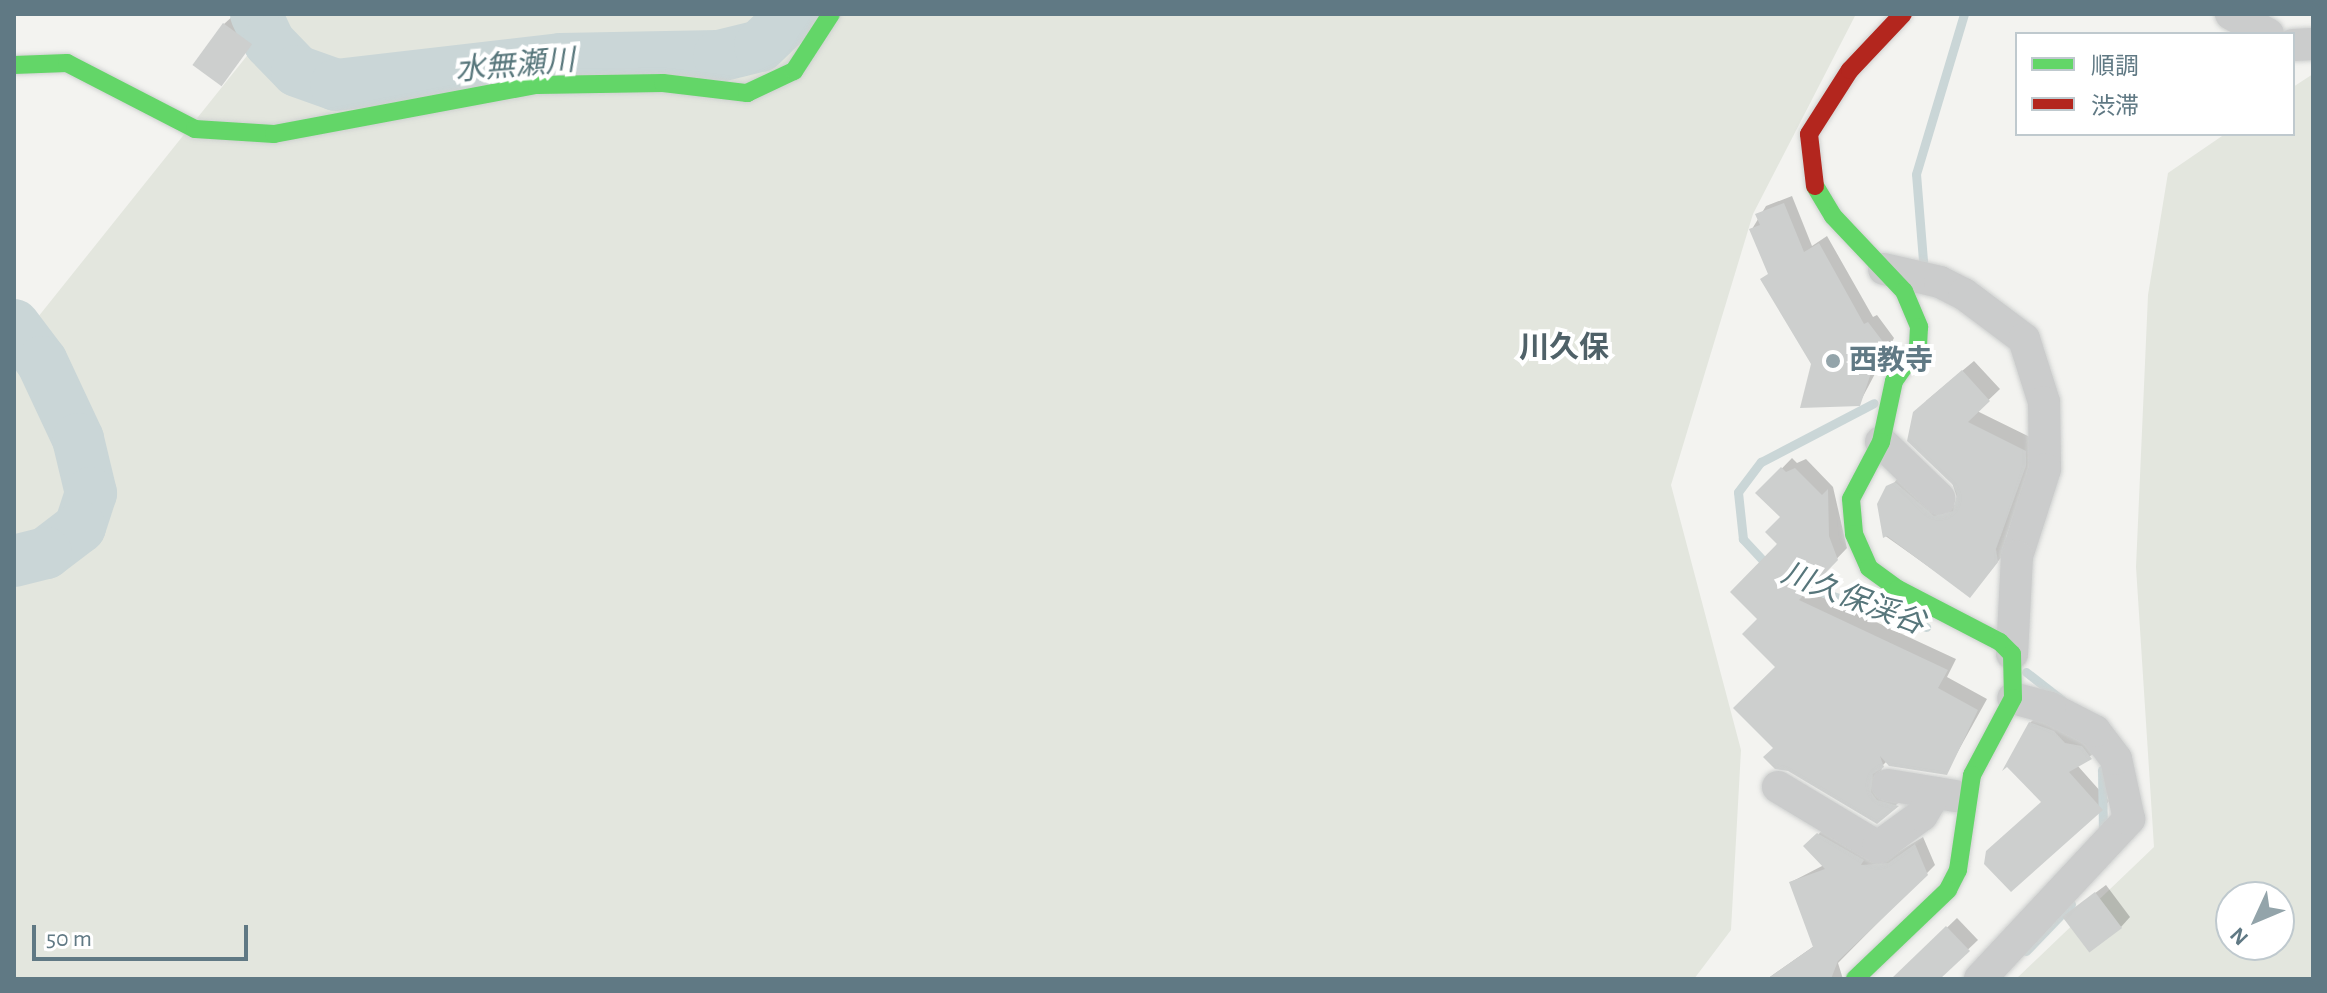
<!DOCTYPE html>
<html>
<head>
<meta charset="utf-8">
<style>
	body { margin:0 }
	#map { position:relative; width:2327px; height:993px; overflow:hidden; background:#f3f3f0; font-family:"Alegreya Sans","Noto Sans JP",sans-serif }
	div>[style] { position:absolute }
	.green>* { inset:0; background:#e3e6de }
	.shadow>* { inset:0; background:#0003 }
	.stream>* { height:9px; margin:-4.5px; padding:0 4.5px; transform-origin:4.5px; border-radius:4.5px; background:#cad6d7 }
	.river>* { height:52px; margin:-26px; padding:0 26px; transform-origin:26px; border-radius:26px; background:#cad6d7 }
	.building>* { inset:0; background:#cdcfce; transform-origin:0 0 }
	.roads { filter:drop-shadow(0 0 2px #cfd1d0) drop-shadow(0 0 2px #cfd1d0) }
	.street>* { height:32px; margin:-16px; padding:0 16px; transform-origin:16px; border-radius:16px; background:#cbcccc }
	.fast>* { height:18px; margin:-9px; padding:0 9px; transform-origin:9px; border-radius:9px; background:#63d668 }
	.jam>* { height:18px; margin:-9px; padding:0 9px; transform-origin:9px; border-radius:9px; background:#b3261e }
	.dots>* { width:22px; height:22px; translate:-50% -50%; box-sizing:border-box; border:4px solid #fff; border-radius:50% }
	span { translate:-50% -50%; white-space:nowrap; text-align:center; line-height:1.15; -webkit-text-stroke:8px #fff; paint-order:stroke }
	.poi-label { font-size:28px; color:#607984; font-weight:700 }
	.left { translate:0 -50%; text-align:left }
	.water-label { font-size:30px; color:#57767b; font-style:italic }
	.neighbourhood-label { font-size:30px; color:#4f6168; font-weight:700 }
	.frame { position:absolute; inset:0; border:16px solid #607984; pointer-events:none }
	.legend { position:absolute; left:2015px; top:32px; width:280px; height:104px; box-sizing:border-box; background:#fff; border:2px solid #bfc9ce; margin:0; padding:10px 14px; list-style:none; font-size:24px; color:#607984 }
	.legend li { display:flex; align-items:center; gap:16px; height:40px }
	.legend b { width:40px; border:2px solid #bfc9ce }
	.north { position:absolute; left:2215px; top:881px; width:80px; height:80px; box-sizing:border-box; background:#fff; border:2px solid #bfc9ce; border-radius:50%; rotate:226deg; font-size:22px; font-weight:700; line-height:32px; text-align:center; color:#607984 }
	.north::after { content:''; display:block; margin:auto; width:28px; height:36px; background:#93a4aa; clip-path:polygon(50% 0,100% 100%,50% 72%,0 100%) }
	.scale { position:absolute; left:32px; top:925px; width:216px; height:36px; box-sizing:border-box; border:4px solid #607984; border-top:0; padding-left:10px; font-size:24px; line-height:28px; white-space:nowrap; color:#607984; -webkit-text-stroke:6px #fff; paint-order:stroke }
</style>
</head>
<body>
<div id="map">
	<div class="green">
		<i style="clip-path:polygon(255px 14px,1856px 14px,1753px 214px,1671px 485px,1741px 750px,1731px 930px,1694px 979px,14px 979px,14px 347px,258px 42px)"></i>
		<i style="clip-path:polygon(evenodd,2313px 74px,2313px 979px,2016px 979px,2154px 847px,2136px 567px,2148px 295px,2168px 173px,2225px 134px,2293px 134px,2293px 87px,2313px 74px,2231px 897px,2279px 897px,2279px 945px,2231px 945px,2231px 897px)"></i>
	</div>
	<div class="shadow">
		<i style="clip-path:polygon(234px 15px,259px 34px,221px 83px,224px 24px)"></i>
		<i style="clip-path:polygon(1792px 196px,1812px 246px,1827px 236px,1873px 317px,1877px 315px,1894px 338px,1859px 404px,1813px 364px,1752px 229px,1766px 206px)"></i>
		<i style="clip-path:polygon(1974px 361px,2000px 389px,1977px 411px,2036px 440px,2036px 454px,2006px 537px,2008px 549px,1970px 596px,1884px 535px,1879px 505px,1899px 476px,1945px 506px,1959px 504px,1926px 401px)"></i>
		<i style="clip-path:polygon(1792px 458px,1797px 463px,1806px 459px,1833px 487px,1847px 548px,1807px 590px,1956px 659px,1947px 677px,1987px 699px,1946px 773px,1887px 761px,1882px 766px,1880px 782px,1906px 796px,1877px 822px,1776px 747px,1777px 667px,1760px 619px,1783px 517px,1758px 493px)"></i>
		<i style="clip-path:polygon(2038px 715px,2099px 750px,2077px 765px,2109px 801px,2102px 809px,2043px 802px,2030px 723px)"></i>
		<i style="clip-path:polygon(1827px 826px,1888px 858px,1923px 837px,1935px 865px,1838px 963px,1843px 979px,1767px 979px,1814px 946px,1791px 882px,1824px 865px,1806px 846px)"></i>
		<i style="clip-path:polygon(2106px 885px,2130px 917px,2121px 927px,2075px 908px)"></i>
		<i style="clip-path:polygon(1957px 918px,1978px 940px,1937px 979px,1916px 979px,1905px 968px)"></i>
	</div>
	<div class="stream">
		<i style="left:1924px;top:273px;width:99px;rotate:-94.6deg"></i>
		<i style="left:1916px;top:174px;width:167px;rotate:-73.3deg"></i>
		<i style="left:1770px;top:568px;width:40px;rotate:-133deg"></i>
		<i style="left:1743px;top:539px;width:47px;rotate:-96.1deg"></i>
		<i style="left:1738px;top:492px;width:38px;rotate:-53deg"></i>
		<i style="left:1761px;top:462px;width:127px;rotate:-27.6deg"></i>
		<i style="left:1800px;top:585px;width:133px;rotate:18.4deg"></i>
		<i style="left:2026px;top:672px;width:46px;rotate:37.9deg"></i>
		<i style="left:2102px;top:770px;width:65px;rotate:89.1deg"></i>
		<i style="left:2026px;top:951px;width:65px;rotate:-46.2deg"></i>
	</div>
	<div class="river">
		<i style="left:256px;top:14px;width:31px;rotate:65deg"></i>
		<i style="left:269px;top:42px;width:40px;rotate:46deg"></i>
		<i style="left:297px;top:71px;width:41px;rotate:19.7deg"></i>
		<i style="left:336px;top:85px;width:226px;rotate:-6.6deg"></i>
		<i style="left:561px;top:59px;width:158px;rotate:-1.1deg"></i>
		<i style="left:719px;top:56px;width:42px;rotate:-13.7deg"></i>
		<i style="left:760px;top:46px;width:46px;rotate:-44.1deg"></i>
		<i style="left:14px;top:325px;width:46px;rotate:52.9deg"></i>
		<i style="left:42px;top:362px;width:85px;rotate:64.9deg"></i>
		<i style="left:78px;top:439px;width:56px;rotate:76.5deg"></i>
		<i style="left:91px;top:493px;width:36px;rotate:108deg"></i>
		<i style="left:80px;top:527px;width:43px;rotate:142.6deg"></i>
		<i style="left:46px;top:553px;width:33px;rotate:166deg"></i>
	</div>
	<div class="building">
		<i style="left:223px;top:23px;width:36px;height:52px;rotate:36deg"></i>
		<i style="clip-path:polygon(1784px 203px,1804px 252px,1819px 243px,1864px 324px,1868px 322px,1887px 347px,1873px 367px,1860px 406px,1800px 408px,1811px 364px,1760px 279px,1768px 274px,1749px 229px,1760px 225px,1755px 214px)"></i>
		<i style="clip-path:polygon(1962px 370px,1990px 401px,1968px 422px,2026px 451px,2026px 466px,1996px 549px,1998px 562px,1970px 598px,1887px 536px,1883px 538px,1877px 504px,1886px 486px,1895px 482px,1934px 516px,1953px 511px,1957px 494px,1953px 485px,1907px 441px,1913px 412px)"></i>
		<i style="clip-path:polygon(1781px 467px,1786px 472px,1795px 468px,1822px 495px,1828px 489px,1829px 536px,1838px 560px,1799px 600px,1948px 670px,1938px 688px,1978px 710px,1947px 775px,1889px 766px,1880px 756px,1884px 767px,1873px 774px,1871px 792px,1877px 800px,1899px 806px,1877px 824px,1788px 771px,1775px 769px,1763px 757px,1773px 748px,1733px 708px,1775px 667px,1742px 634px,1757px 619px,1730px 592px,1777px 544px,1765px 532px,1780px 517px,1755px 493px)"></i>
		<i style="clip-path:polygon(2029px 722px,2054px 731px,2065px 743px,2082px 746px,2092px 759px,2069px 772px,2103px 810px,2011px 892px,1984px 864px,1986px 851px,2041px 802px,2007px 767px,2002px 771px)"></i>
		<i style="clip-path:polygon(1817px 833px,1864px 860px,1861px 865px,1888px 863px,1915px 844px,1928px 875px,1838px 961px,1831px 979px,1767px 979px,1813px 947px,1789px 882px,1825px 869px,1803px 846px)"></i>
		<i style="left:2095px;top:892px;width:45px;height:41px;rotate:53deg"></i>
		<i style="clip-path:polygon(1946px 926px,1970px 951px,1940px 979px,1891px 979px)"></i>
	</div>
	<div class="roads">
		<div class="street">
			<i style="left:2231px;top:14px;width:42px;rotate:28.4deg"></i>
			<i style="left:2293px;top:45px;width:20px;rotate:-3deg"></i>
			<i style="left:1884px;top:269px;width:57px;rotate:13.1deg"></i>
			<i style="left:1940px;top:282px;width:27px;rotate:27deg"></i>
			<i style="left:1964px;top:294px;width:75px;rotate:36.9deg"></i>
			<i style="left:2024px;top:339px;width:66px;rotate:72.4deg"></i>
			<i style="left:2044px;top:402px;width:67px;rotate:89.1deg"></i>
			<i style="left:2045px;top:469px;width:91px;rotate:107.8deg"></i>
			<i style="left:2017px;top:556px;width:98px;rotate:92.9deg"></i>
			<i style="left:1881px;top:442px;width:81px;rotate:44deg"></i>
			<i style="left:1888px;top:785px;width:68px;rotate:9.3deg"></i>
			<i style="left:1778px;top:787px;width:117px;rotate:31deg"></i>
			<i style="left:1878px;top:847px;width:54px;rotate:-36deg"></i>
			<i style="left:1922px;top:815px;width:26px;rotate:-59deg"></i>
			<i style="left:1980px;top:979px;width:219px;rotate:-47deg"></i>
			<i style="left:2129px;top:819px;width:61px;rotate:-102.2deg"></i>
			<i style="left:2116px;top:759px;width:35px;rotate:-127deg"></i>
			<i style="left:2095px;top:731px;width:51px;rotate:-152.9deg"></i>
			<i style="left:2050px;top:708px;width:38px;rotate:-165deg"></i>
		</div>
		<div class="fast">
			<i style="left:14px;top:65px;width:53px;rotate:-2.2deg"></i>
			<i style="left:67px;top:63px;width:144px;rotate:27.3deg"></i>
			<i style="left:195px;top:129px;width:79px;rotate:3.6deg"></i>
			<i style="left:274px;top:134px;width:268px;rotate:-10.6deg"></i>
			<i style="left:537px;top:85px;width:126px;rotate:-0.9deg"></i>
			<i style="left:663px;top:83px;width:85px;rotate:6.8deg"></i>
			<i style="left:747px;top:93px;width:52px;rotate:-25.1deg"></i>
			<i style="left:794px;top:71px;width:68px;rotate:-57deg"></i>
			<i style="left:1815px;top:186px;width:35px;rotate:59deg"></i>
			<i style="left:1833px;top:216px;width:103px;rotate:46.6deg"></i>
			<i style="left:1904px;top:291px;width:39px;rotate:67deg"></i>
			<i style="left:1919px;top:327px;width:20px;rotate:93deg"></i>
			<i style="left:1918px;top:347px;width:42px;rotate:125.2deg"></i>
			<i style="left:1894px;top:381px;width:62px;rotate:102deg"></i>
			<i style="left:1881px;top:442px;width:64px;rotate:117.8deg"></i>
			<i style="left:1851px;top:499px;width:35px;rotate:85deg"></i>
			<i style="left:1854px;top:534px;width:37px;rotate:66deg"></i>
			<i style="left:1869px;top:568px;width:36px;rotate:36deg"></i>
			<i style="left:1898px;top:589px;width:115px;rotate:27.5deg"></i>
			<i style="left:2000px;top:642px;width:17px;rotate:45deg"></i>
			<i style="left:2012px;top:654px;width:44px;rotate:88.7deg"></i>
			<i style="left:2013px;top:698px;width:87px;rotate:118deg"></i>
			<i style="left:1972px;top:775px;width:96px;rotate:98.4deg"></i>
			<i style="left:1958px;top:870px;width:22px;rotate:117deg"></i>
			<i style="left:1948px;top:890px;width:129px;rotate:136.3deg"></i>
		</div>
		<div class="jam">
			<i style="left:1815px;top:186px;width:52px;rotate:-96.6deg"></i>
			<i style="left:1809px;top:134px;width:76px;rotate:-57.4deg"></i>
			<i style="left:1850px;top:70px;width:77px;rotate:-46.6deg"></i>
		</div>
	</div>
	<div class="dots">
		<i style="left:1833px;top:361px;background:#93a4aa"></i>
	</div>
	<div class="poi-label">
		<span class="left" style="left:1849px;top:361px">西教寺</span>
	</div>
	<div class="water-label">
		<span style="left:515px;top:66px;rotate:-5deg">水無瀬川</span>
		<span style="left:1853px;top:599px;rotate:21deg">川久保渓谷</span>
	</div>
	<div class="neighbourhood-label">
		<span style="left:1564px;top:348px">川久保</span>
	</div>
	<div class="frame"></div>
	<ul class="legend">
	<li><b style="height:10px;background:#63d668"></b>順調</li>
	<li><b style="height:10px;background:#b3261e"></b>渋滞</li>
	</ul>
	<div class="north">N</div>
	<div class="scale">50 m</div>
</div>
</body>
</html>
